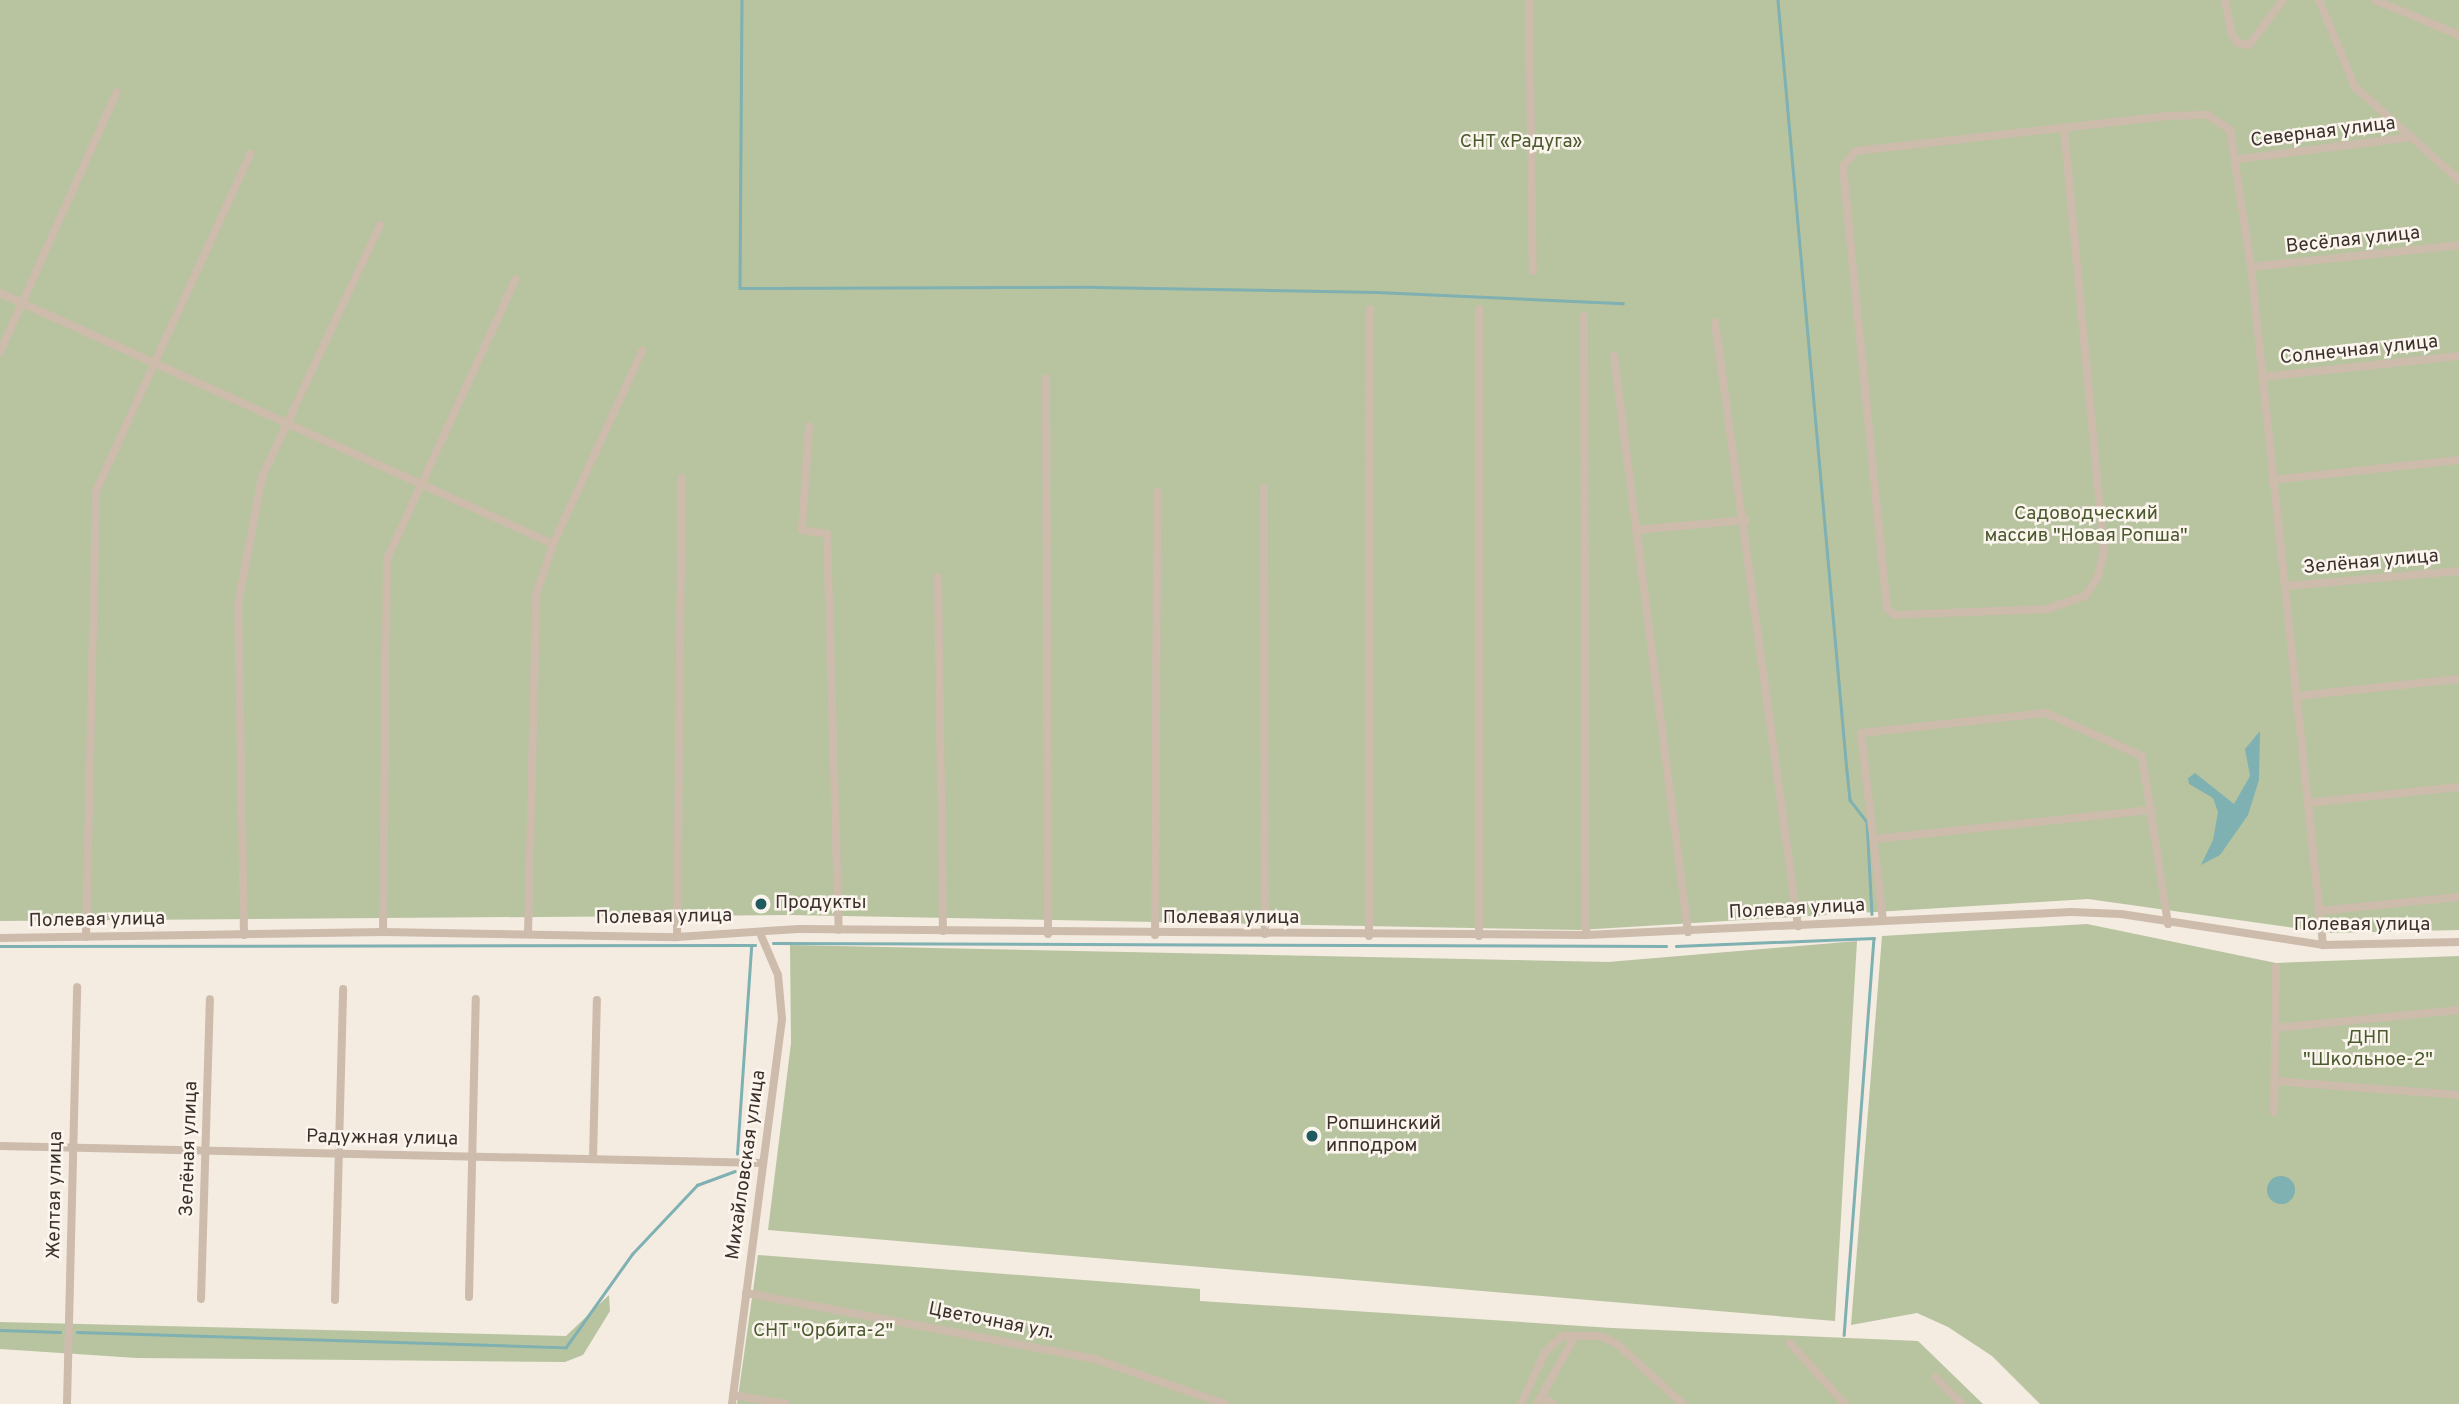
<!DOCTYPE html>
<html>
<head>
<meta charset="utf-8">
<style>
	body { margin:0 }
	#map { position:relative; width:2459px; height:1404px; overflow:hidden; background:#f4ebe1; font-family:Overpass,sans-serif }
	div>[style] { position:absolute }
	.green>* { inset:0; background:#b8c4a0 }
	.water>* { inset:0; background:#7fb0b2 }
	.round { border-radius:50% }
	.stream>* { height:2.5px; margin:-1.25px; padding:0 1.25px; transform-origin:1.25px; border-radius:1.25px; background:#7fb0b2 }
	.street>* { height:8px; margin:-4px; padding:0 4px; transform-origin:4px; border-radius:4px; background:#cdbbac }
	.dots>* { width:19px; height:19px; translate:-50% -50%; box-sizing:border-box; border:4px solid #fbf5ee; border-radius:50% }
	span { translate:-50% -50%; white-space:nowrap; text-align:center; line-height:1.15; -webkit-text-stroke:5px #fbf5ee; paint-order:stroke }
	.street-label { font-size:19px; color:#3b302b }
	.park-label { font-size:19px; color:#4a5a2e }
	.poi-label { font-size:19px; color:#3b302b }
	.left { translate:0 -50%; text-align:left }
</style>
</head>
<body>
<div id="map">
	<div class="green">
		<i style="clip-path:polygon(0 0,2459px 0,2459px 930px,2331px 933px,2088px 899px,1579px 930px,789px 915px,0 921px)"></i>
		<i style="clip-path:polygon(2087px 924px,2276px 963px,2459px 956px,2459px 1404px,2040px 1404px,1992px 1356px,1948px 1327px,1917px 1313px,1851px 1325px,1882px 936px)"></i>
		<i style="clip-path:polygon(1857px 941px,1835px 1321px,768px 1230px,791px 1043px,790px 945px,1608px 962px)"></i>
		<i style="clip-path:polygon(758px 1255px,1200px 1289px,1200px 1301px,1612px 1328px,1918px 1341px,1983px 1404px,737px 1404px)"></i>
		<i style="clip-path:polygon(609px 1295px,610px 1311px,583px 1355px,565px 1362px,137px 1358px,0 1349px,0 1322px,566px 1336px)"></i>
	</div>
	<div class="water">
		<i style="clip-path:polygon(2260px 731px,2259px 780px,2248px 815px,2220px 855px,2201px 865px,2213px 840px,2218px 812px,2213px 798px,2189px 784px,2188px 778px,2195px 773px,2234px 804px,2250px 776px,2245px 749px)"></i>
		<i class="round" style="left:2267px;top:1176px;width:28px;height:28px"></i>
	</div>
	<div class="stream">
		<i style="left:742px;top:0;width:288px;rotate:90.4deg"></i>
		<i style="left:740px;top:288px;width:354px;rotate:-0.2deg"></i>
		<i style="left:1094px;top:287px;width:283px;rotate:1deg"></i>
		<i style="left:1377px;top:292px;width:246px;rotate:2.6deg"></i>
		<i style="left:1778px;top:0;width:774px;rotate:84.89deg"></i>
		<i style="left:1847px;top:771px;width:29px;rotate:84deg"></i>
		<i style="left:1850px;top:800px;width:28px;rotate:52deg"></i>
		<i style="left:1867px;top:822px;width:92px;rotate:86.9deg"></i>
		<i style="left:773px;top:943px;width:893px;rotate:0.19deg"></i>
		<i style="left:0;top:946px;width:755px;rotate:-0.08deg"></i>
		<i style="left:1676px;top:946px;width:198px;rotate:-2.3deg"></i>
		<i style="left:1874px;top:938px;width:398px;rotate:94.3deg"></i>
		<i style="left:737px;top:1154px;width:208px;rotate:-86.1deg"></i>
		<i style="left:0;top:1330px;width:60px;rotate:1.9deg"></i>
		<i style="left:77px;top:1332px;width:489px;rotate:1.8deg"></i>
		<i style="left:566px;top:1347px;width:114px;rotate:-54.6deg"></i>
		<i style="left:632px;top:1254px;width:95px;rotate:-46.7deg"></i>
		<i style="left:697px;top:1185px;width:40px;rotate:-20.2deg"></i>
	</div>
	<div class="street">
		<i style="left:1529px;top:0;width:271px;rotate:89.2deg"></i>
		<i style="left:2225px;top:0;width:33px;rotate:79deg"></i>
		<i style="left:2231px;top:32px;width:13px;rotate:58deg"></i>
		<i style="left:2238px;top:43px;width:11px;rotate:10deg"></i>
		<i style="left:2249px;top:45px;width:56px;rotate:-52.9deg"></i>
		<i style="left:2319px;top:0;width:94px;rotate:67.5deg"></i>
		<i style="left:2355px;top:87px;width:140px;rotate:41.8deg"></i>
		<i style="left:2375px;top:0;width:91px;rotate:22.6deg"></i>
		<i style="left:2064px;top:128px;width:424px;rotate:84.6deg"></i>
		<i style="left:2104px;top:550px;width:28px;rotate:103deg"></i>
		<i style="left:2098px;top:577px;width:23px;rotate:124deg"></i>
		<i style="left:2085px;top:596px;width:39px;rotate:161deg"></i>
		<i style="left:2048px;top:609px;width:153px;rotate:177.8deg"></i>
		<i style="left:1895px;top:615px;width:10px;rotate:-143deg"></i>
		<i style="left:1887px;top:609px;width:445px;rotate:-95.7deg"></i>
		<i style="left:1843px;top:166px;width:20px;rotate:-49deg"></i>
		<i style="left:1856px;top:151px;width:316px;rotate:-6.4deg"></i>
		<i style="left:2170px;top:116px;width:38px;rotate:-2deg"></i>
		<i style="left:2208px;top:115px;width:27px;rotate:34deg"></i>
		<i style="left:2230px;top:130px;width:139px;rotate:81.3deg"></i>
		<i style="left:2251px;top:267px;width:682px;rotate:83.94deg"></i>
		<i style="left:2238px;top:159px;width:174px;rotate:-7.2deg"></i>
		<i style="left:2251px;top:267px;width:209px;rotate:-6deg"></i>
		<i style="left:0;top:293px;width:607px;rotate:24.41deg"></i>
		<i style="left:1584px;top:316px;width:619px;rotate:89.81deg"></i>
		<i style="left:1715px;top:322px;width:610px;rotate:82.18deg"></i>
		<i style="left:0;top:352px;width:285px;rotate:-65.8deg"></i>
		<i style="left:1614px;top:356px;width:581px;rotate:82.68deg"></i>
		<i style="left:2262px;top:377px;width:198px;rotate:-6.1deg"></i>
		<i style="left:1046px;top:378px;width:556px;rotate:89.79deg"></i>
		<i style="left:809px;top:426px;width:104px;rotate:93.9deg"></i>
		<i style="left:802px;top:530px;width:25px;rotate:9deg"></i>
		<i style="left:827px;top:534px;width:396px;rotate:88.3deg"></i>
		<i style="left:2272px;top:480px;width:188px;rotate:-6.1deg"></i>
		<i style="left:1264px;top:488px;width:446px;rotate:89.9deg"></i>
		<i style="left:1636px;top:530px;width:110px;rotate:-5.2deg"></i>
		<i style="left:938px;top:577px;width:354px;rotate:89.2deg"></i>
		<i style="left:2285px;top:586px;width:175px;rotate:-4.9deg"></i>
		<i style="left:2296px;top:696px;width:164px;rotate:-6deg"></i>
		<i style="left:2307px;top:803px;width:153px;rotate:-6deg"></i>
		<i style="left:1875px;top:839px;width:279px;rotate:-6deg"></i>
		<i style="left:2318px;top:911px;width:142px;rotate:-5.7deg"></i>
		<i style="left:1883px;top:921px;width:189px;rotate:-96.7deg"></i>
		<i style="left:1861px;top:733px;width:186px;rotate:-6.2deg"></i>
		<i style="left:2046px;top:713px;width:105px;rotate:24.1deg"></i>
		<i style="left:2142px;top:756px;width:170px;rotate:81.2deg"></i>
		<i style="left:383px;top:932px;width:373px;rotate:-89.4deg"></i>
		<i style="left:387px;top:559px;width:308px;rotate:-65.3deg"></i>
		<i style="left:528px;top:934px;width:339px;rotate:-88.6deg"></i>
		<i style="left:536px;top:595px;width:54px;rotate:-71.6deg"></i>
		<i style="left:553px;top:544px;width:213px;rotate:-65.2deg"></i>
		<i style="left:244px;top:935px;width:331px;rotate:-91deg"></i>
		<i style="left:238px;top:604px;width:129px;rotate:-79.3deg"></i>
		<i style="left:262px;top:477px;width:278px;rotate:-64.9deg"></i>
		<i style="left:1155px;top:935px;width:443px;rotate:-89.7deg"></i>
		<i style="left:1369px;top:936px;width:627px;rotate:-89.91deg"></i>
		<i style="left:1479px;top:936px;width:627px;rotate:-90deg"></i>
		<i style="left:86px;top:937px;width:446px;rotate:-88.7deg"></i>
		<i style="left:96px;top:491px;width:371px;rotate:-65.4deg"></i>
		<i style="left:677px;top:937px;width:459px;rotate:-89.4deg"></i>
		<i style="left:0;top:938px;width:383px;rotate:-0.9deg"></i>
		<i style="left:383px;top:932px;width:294px;rotate:1deg"></i>
		<i style="left:677px;top:937px;width:122px;rotate:-3.8deg"></i>
		<i style="left:799px;top:929px;width:787px;rotate:0.44deg"></i>
		<i style="left:1586px;top:935px;width:486px;rotate:-2.7deg"></i>
		<i style="left:2071px;top:912px;width:50px;rotate:2.3deg"></i>
		<i style="left:2121px;top:914px;width:204px;rotate:8.7deg"></i>
		<i style="left:2323px;top:945px;width:136px;rotate:-1.3deg"></i>
		<i style="left:2275px;top:1028px;width:185px;rotate:-5.6deg"></i>
		<i style="left:2274px;top:1081px;width:186px;rotate:4.3deg"></i>
		<i style="left:2274px;top:1112px;width:145px;rotate:-89.2deg"></i>
		<i style="left:0;top:1146px;width:763px;rotate:1.28deg"></i>
		<i style="left:593px;top:1159px;width:159px;rotate:-88.6deg"></i>
		<i style="left:746px;top:1293px;width:355px;rotate:10.7deg"></i>
		<i style="left:1095px;top:1359px;width:138px;rotate:19.1deg"></i>
		<i style="left:469px;top:1297px;width:298px;rotate:-88.7deg"></i>
		<i style="left:201px;top:1299px;width:300px;rotate:-88.3deg"></i>
		<i style="left:335px;top:1300px;width:311px;rotate:-88.5deg"></i>
		<i style="left:1790px;top:1343px;width:82px;rotate:48deg"></i>
		<i style="left:1935px;top:1377px;width:38px;rotate:45deg"></i>
		<i style="left:733px;top:1395px;width:54px;rotate:9.6deg"></i>
		<i style="left:1541px;top:1397px;width:14px;rotate:30deg"></i>
		<i style="left:67px;top:1404px;width:417px;rotate:-88.6deg"></i>
		<i style="left:732px;top:1404px;width:388px;rotate:-82.6deg"></i>
		<i style="left:782px;top:1019px;width:44px;rotate:-95.2deg"></i>
		<i style="left:778px;top:975px;width:46px;rotate:-113.2deg"></i>
		<i style="left:1521px;top:1404px;width:57px;rotate:-65.2deg"></i>
		<i style="left:1545px;top:1352px;width:23px;rotate:-43deg"></i>
		<i style="left:1562px;top:1336px;width:38px"></i>
		<i style="left:1600px;top:1336px;width:17px;rotate:24deg"></i>
		<i style="left:1616px;top:1343px;width:91px;rotate:42.3deg"></i>
		<i style="left:1537px;top:1404px;width:76px;rotate:-60.7deg"></i>
	</div>
	<div class="dots">
		<i style="left:761px;top:904px;background:#1f5a5e"></i>
		<i style="left:1312px;top:1136px;background:#1f5a5e"></i>
	</div>
	<div class="street-label">
		<span style="left:2323px;top:133px;rotate:-7deg">Северная улица</span>
		<span style="left:2353px;top:241px;rotate:-6deg">Весёлая улица</span>
		<span style="left:2359px;top:351px;rotate:-6deg">Солнечная улица</span>
		<span style="left:2371px;top:563px;rotate:-5deg">Зелёная улица</span>
		<span style="left:1797px;top:910px;rotate:-3deg">Полевая улица</span>
		<span style="left:664px;top:918px;rotate:-1deg">Полевая улица</span>
		<span style="left:1231px;top:919px">Полевая улица</span>
		<span style="left:97px;top:921px;rotate:-1deg">Полевая улица</span>
		<span style="left:2362px;top:926px">Полевая улица</span>
		<span style="left:382px;top:1139px;rotate:1deg">Радужная улица</span>
		<span style="left:190px;top:1149px;rotate:-88deg">Зелёная улица</span>
		<span style="left:747px;top:1165px;rotate:-82deg">Михайловская улица</span>
		<span style="left:56px;top:1195px;rotate:-89deg">Желтая улица</span>
		<span style="left:991px;top:1322px;rotate:11deg">Цветочная ул.</span>
	</div>
	<div class="park-label">
		<span style="left:1521px;top:143px">СНТ «Радуга»</span>
		<span style="left:2086px;top:526px">Садоводческий<br>массив "Новая Ропша"</span>
		<span style="left:2368px;top:1050px">ДНП<br>"Школьное-2"</span>
		<span style="left:823px;top:1332px">СНТ "Орбита-2"</span>
	</div>
	<div class="poi-label">
		<span class="left" style="left:775px;top:904px">Продукты</span>
		<span class="left" style="left:1326px;top:1136px">Ропшинский<br>ипподром</span>
	</div>
</div>
</body>
</html>
